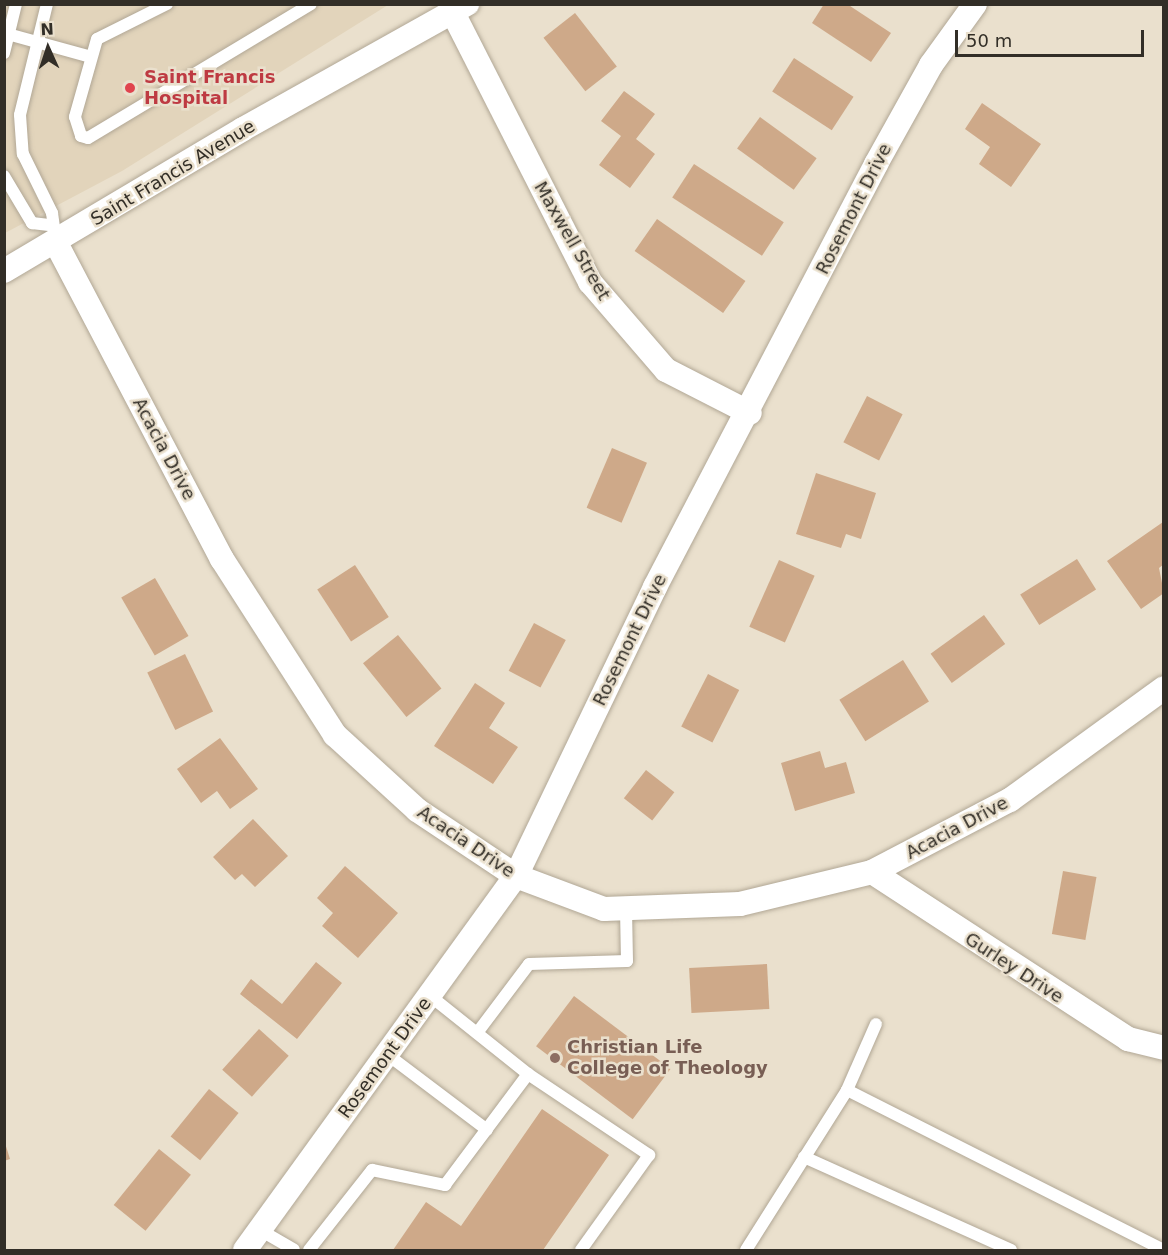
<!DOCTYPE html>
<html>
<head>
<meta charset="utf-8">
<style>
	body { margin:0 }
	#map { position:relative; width:1168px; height:1255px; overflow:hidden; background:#eae0cd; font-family:"DejaVu Sans",sans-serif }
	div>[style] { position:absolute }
	.built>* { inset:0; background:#e2d4bb }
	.building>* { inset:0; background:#cea989; transform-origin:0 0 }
	.roads { filter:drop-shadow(0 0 2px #b1a795) drop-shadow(0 0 2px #b1a795) }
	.service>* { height:12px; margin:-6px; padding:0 6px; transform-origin:6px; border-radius:6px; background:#fff }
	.minor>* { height:24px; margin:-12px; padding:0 12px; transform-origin:12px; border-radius:12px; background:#fff }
	.dots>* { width:16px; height:16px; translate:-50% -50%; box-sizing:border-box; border:3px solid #eae0cd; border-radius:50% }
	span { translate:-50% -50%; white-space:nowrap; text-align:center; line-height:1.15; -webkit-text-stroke:5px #eae0cd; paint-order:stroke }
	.health-label { font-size:18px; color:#be3a42; font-weight:700 }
	.left { translate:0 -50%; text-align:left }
	.street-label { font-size:18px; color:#322e27 }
	.education-label { font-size:18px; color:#785e54; font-weight:700 }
	.frame { position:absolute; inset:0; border:6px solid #322e27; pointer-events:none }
	.north { position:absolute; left:18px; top:18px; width:60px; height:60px; -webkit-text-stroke:4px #eae0cd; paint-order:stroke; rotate:357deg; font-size:16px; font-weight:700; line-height:24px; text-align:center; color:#322e27 }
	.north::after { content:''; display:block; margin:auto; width:21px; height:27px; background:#322e27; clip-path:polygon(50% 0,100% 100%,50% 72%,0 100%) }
	.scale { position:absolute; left:955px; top:30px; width:189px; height:27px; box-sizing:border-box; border:3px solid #322e27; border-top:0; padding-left:8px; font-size:18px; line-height:21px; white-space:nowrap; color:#322e27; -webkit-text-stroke:4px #eae0cd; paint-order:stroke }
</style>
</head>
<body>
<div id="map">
	<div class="built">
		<i style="clip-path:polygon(5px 5px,388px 5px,122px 171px,5px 233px)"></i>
	</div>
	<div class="building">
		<i style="clip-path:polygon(824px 4px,847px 4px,891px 33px,871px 62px,812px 23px)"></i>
		<i style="left:575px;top:13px;width:68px;height:40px;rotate:52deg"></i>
		<i style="left:794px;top:58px;width:71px;height:40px;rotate:33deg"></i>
		<i style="clip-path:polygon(624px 91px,655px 114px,636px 139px,655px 154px,630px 188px,599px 165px,621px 136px,601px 121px)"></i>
		<i style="clip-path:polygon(982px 103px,1041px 144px,1011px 187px,979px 164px,990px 147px,965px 129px)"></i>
		<i style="left:760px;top:117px;width:70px;height:39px;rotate:36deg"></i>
		<i style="left:694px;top:164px;width:107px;height:40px;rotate:33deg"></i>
		<i style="left:657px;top:219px;width:108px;height:39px;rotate:35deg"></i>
		<i style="left:867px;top:396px;width:40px;height:52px;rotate:27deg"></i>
		<i style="left:612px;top:448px;width:38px;height:65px;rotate:23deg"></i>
		<i style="clip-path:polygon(816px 473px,876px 493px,861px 539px,846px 534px,841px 548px,796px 534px)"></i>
		<i style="clip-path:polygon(1163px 522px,1164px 564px,1159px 568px,1164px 593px,1141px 609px,1107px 561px)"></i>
		<i style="left:1077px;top:559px;width:36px;height:67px;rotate:58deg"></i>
		<i style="left:779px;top:560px;width:39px;height:73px;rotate:24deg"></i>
		<i style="left:355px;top:565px;width:62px;height:45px;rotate:57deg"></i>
		<i style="left:155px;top:578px;width:67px;height:39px;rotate:60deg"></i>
		<i style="left:984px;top:615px;width:36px;height:66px;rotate:54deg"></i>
		<i style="left:534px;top:623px;width:36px;height:54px;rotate:28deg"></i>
		<i style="left:398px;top:635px;width:69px;height:45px;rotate:51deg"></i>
		<i style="left:185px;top:654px;width:64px;height:42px;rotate:64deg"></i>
		<i style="left:903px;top:660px;width:49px;height:75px;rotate:58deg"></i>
		<i style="left:708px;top:674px;width:35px;height:59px;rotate:27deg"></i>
		<i style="clip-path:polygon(475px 683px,505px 703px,489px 728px,518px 747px,493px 784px,434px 746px)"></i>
		<i style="clip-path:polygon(220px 738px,258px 789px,230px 809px,217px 791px,201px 803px,177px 769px)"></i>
		<i style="clip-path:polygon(820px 751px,825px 768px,846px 762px,855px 793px,795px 811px,781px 763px)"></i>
		<i style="left:646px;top:770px;width:36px;height:36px;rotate:38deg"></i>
		<i style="clip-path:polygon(253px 819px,288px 856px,255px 887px,242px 874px,235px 880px,213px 857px)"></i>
		<i style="clip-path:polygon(345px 866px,398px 913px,358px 958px,322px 926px,333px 913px,317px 898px)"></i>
		<i style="left:1063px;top:871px;width:34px;height:64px;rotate:10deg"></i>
		<i style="clip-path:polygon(316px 962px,342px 983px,297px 1039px,240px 994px,251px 979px,282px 1004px)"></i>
		<i style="left:767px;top:964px;width:45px;height:78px;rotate:87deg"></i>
		<i style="left:574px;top:996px;width:121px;height:63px;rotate:37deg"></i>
		<i style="left:259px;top:1029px;width:40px;height:55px;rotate:42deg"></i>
		<i style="left:209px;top:1089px;width:38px;height:61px;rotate:39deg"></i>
		<i style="clip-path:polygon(542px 1109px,609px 1155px,543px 1250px,393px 1250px,426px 1202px,461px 1226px)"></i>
		<i style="clip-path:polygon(4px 1140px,10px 1159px,4px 1161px)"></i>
		<i style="left:159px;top:1149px;width:41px;height:72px;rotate:39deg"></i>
	</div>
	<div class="roads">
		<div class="service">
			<i style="left:47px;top:4px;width:114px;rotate:103.7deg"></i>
			<i style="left:20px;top:115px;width:39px;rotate:86deg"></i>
			<i style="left:23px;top:154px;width:66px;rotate:63.8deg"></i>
			<i style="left:52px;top:213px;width:30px;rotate:82deg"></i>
			<i style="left:167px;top:4px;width:78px;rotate:153.4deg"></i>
			<i style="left:97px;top:39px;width:81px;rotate:105.8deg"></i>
			<i style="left:75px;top:117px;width:20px;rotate:72deg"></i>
			<i style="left:81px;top:136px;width:7px;rotate:16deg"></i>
			<i style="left:88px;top:138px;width:260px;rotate:-31deg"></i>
			<i style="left:4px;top:33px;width:90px;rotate:15.4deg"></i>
			<i style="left:4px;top:53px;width:50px;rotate:-76.2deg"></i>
			<i style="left:4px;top:176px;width:55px;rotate:59.2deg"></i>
			<i style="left:32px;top:223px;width:17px;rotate:7deg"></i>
			<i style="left:477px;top:1033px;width:86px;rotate:-53deg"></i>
			<i style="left:529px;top:964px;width:98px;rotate:-1.8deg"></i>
			<i style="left:627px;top:961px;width:53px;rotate:-91.1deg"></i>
			<i style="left:388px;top:1055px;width:124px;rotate:37.1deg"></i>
			<i style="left:528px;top:1074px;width:146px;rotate:33.8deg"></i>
			<i style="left:649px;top:1155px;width:117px;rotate:125.6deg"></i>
			<i style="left:847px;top:1090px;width:72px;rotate:-66.3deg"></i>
			<i style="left:804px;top:1157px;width:227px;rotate:24.2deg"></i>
			<i style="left:260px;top:1230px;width:39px;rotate:30deg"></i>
			<i style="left:309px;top:1250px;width:102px;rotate:-51.8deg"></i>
			<i style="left:372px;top:1170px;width:75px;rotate:11.6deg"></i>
			<i style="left:445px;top:1185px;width:139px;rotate:-53.2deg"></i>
			<i style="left:528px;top:1074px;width:127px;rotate:-141.4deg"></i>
			<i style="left:746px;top:1250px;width:189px;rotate:-57.7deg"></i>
			<i style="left:847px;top:1090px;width:355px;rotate:26.8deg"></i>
		</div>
		<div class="minor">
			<i style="left:454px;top:15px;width:300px;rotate:63deg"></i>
			<i style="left:590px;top:282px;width:116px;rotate:49.2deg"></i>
			<i style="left:666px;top:370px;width:94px;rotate:27.1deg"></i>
			<i style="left:56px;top:243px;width:357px;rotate:62.3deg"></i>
			<i style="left:222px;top:559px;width:209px;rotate:57.3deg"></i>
			<i style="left:335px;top:735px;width:111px;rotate:42.4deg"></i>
			<i style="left:417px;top:810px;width:119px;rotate:33.7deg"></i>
			<i style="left:516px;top:876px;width:94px;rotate:20.6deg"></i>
			<i style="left:604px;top:909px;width:136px;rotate:-2.1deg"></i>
			<i style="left:740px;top:904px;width:136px;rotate:-13.6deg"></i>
			<i style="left:872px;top:872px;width:156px;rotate:-27.6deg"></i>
			<i style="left:1010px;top:800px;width:190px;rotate:-36deg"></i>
			<i style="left:4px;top:271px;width:278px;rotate:-30.7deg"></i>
			<i style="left:243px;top:129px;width:257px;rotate:-29.2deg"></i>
			<i style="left:872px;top:872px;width:306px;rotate:33.1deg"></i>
			<i style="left:1128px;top:1039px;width:37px;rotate:14deg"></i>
			<i style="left:245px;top:1250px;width:462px;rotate:-54.1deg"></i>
			<i style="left:516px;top:876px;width:321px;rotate:-64.3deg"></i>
			<i style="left:655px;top:587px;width:477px;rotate:-62.4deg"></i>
			<i style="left:876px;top:164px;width:113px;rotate:-60.9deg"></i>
			<i style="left:931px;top:65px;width:75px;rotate:-54.2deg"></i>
		</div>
	</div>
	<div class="dots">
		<i style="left:130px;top:88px;background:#e0444e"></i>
		<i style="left:555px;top:1058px;background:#8d6e63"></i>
	</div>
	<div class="health-label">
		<span class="left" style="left:144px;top:88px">Saint Francis<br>Hospital</span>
	</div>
	<div class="street-label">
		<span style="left:173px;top:173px;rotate:-31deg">Saint Francis Avenue</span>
		<span style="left:854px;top:209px;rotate:-63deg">Rosemont Drive</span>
		<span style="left:572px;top:241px;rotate:60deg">Maxwell Street</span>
		<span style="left:164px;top:449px;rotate:62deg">Acacia Drive</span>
		<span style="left:630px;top:640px;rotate:-64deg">Rosemont Drive</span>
		<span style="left:957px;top:828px;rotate:-28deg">Acacia Drive</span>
		<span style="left:466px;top:842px;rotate:34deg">Acacia Drive</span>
		<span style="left:1014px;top:968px;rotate:33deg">Gurley Drive</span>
		<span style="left:385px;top:1058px;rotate:-54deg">Rosemont Drive</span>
	</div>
	<div class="education-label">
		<span class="left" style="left:567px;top:1058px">Christian Life<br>College of Theology</span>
	</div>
	<div class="frame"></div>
	<div class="north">N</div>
	<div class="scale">50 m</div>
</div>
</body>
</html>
